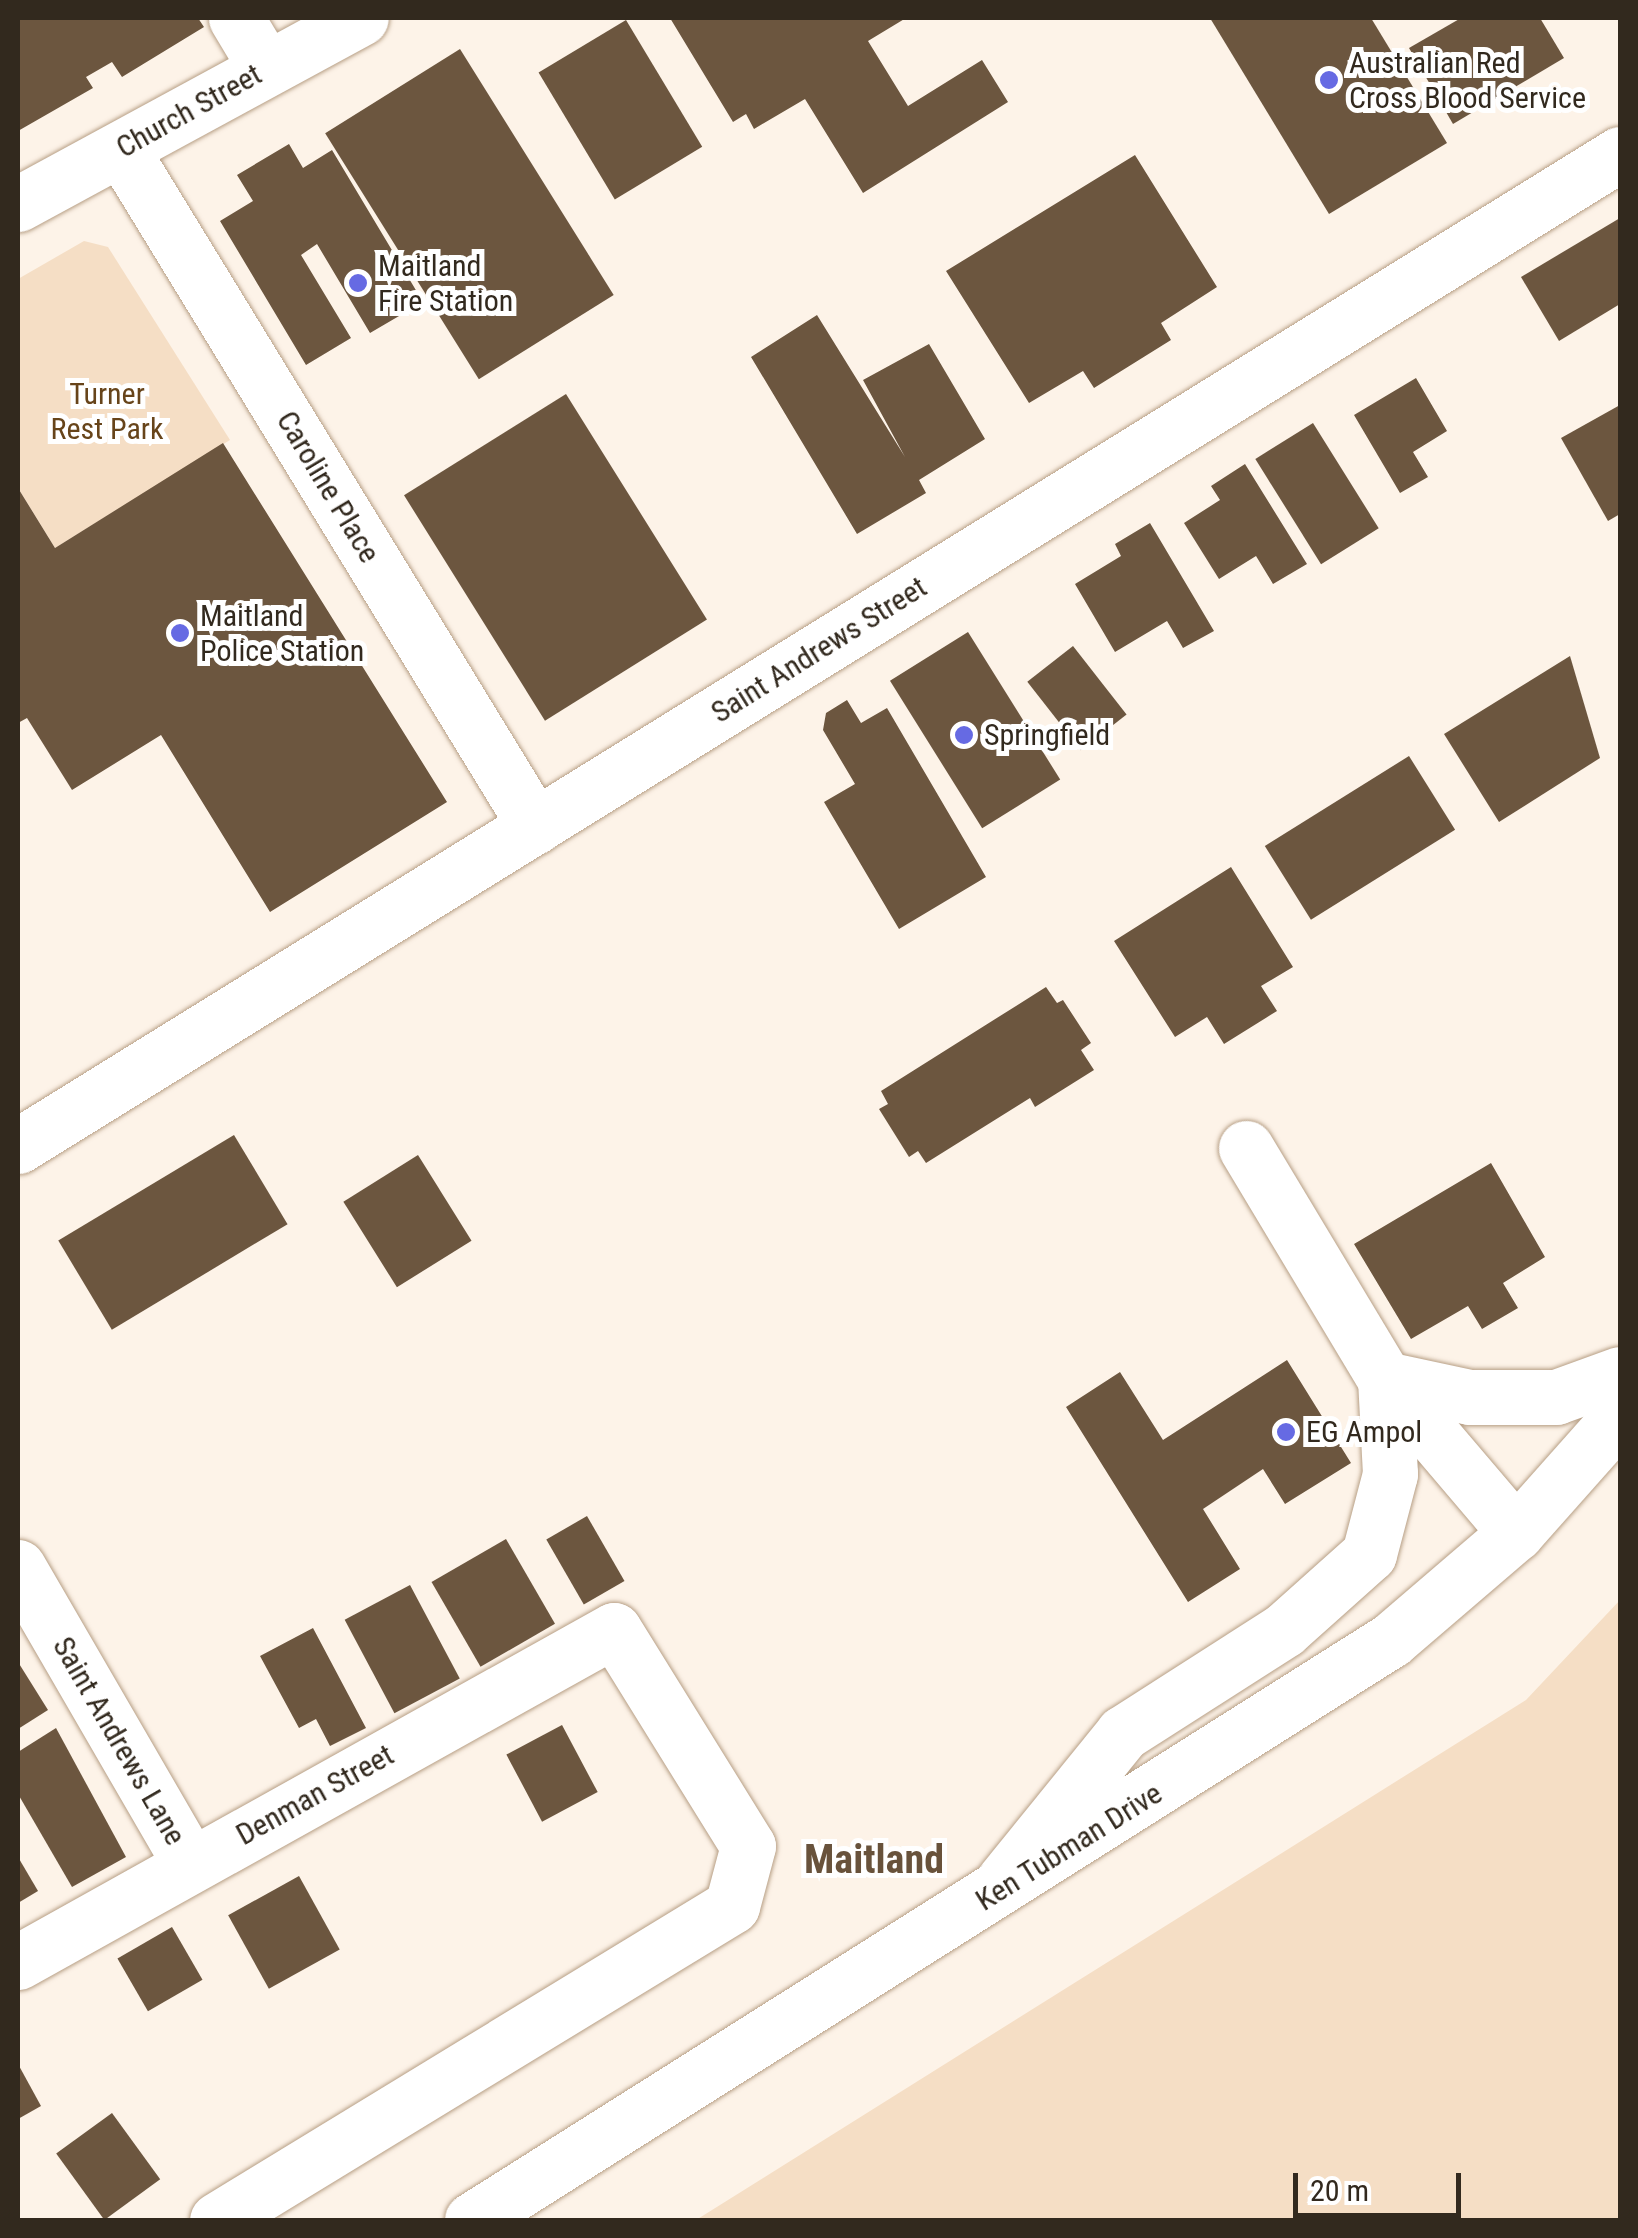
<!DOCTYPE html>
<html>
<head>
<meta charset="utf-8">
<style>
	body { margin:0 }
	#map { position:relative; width:1638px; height:2238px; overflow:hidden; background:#fdf3e8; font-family:"Roboto Condensed",sans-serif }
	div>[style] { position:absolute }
	.green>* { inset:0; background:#f5dec5 }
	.building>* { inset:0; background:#6c563f; transform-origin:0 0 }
	.roads { filter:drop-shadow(0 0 2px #b79f85) drop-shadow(0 0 2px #b79f85) }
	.minor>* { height:55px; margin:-27.5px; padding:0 27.5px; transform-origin:27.5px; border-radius:27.5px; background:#fff }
	.major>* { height:55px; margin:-27.5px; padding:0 27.5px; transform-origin:27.5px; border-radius:27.5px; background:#fff }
	.dots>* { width:28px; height:28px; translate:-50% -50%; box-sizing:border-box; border:5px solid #fff; border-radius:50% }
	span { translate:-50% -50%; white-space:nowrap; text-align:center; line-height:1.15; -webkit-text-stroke:10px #fff; paint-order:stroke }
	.poi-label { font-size:30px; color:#32291e }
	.left { translate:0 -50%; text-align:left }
	.street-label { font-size:30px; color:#32291e }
	.park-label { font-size:30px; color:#67441a }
	.district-label { font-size:40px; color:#68523b; font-weight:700 }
	.frame { position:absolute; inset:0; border:20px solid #32291e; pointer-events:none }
	.scale { position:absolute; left:1293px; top:2173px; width:168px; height:45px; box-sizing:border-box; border:5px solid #32291e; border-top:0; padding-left:12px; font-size:30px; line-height:35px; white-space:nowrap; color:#32291e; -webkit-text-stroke:8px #fff; paint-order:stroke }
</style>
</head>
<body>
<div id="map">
	<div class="green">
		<i style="clip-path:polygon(84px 241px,108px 247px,230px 440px,55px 548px,18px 488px,18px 279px)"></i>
		<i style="clip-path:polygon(1620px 1600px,1620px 2220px,696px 2220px,1526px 1700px)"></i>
	</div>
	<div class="building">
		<i style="clip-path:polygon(23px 18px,198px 18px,204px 27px,122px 77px,112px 62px,86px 77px,93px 88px,18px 131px,18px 21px)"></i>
		<i style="clip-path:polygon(670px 18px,906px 18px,868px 41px,908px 106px,982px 60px,1008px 102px,863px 193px,805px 99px,754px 129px,746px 114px,733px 122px)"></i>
		<i style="clip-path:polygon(1210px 18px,1371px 18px,1447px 143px,1329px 214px)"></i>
		<i style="clip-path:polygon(1461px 18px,1540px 18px,1564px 58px,1453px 124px,1409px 48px)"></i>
		<i style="left:626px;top:20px;width:148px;height:102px;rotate:59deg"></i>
		<i style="left:460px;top:49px;width:290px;height:159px;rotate:58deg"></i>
		<i style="clip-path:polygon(289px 144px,303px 168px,332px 150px,423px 302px,370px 333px,317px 244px,301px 255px,351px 338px,306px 365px,220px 221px,253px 201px,237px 175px)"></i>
		<i style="clip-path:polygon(1135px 155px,1217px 287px,1161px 323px,1171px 340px,1094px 388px,1083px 371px,1029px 403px,946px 271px)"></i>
		<i style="clip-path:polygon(1620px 218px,1620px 304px,1559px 341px,1521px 277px)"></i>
		<i style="clip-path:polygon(817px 315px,905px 457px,863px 380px,929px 344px,985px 439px,919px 480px,926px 493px,857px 534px,751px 357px)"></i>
		<i style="clip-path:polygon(1416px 378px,1447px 431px,1413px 452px,1428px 477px,1400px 493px,1354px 415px)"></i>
		<i style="left:566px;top:394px;width:266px;height:191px;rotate:58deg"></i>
		<i style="clip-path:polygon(1620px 405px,1620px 514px,1608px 521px,1561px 438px)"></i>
		<i style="left:1313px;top:423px;width:124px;height:68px;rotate:58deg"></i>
		<i style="clip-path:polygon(223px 443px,447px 802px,270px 912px,161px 735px,72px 790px,27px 718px,18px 723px,18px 488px,55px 548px)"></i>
		<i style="clip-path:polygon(1245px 464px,1307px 564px,1273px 584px,1256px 556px,1219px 579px,1184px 523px,1220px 500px,1211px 486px)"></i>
		<i style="clip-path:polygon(1150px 523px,1214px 631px,1183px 648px,1167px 621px,1115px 652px,1075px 584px,1121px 556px,1115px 544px)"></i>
		<i style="left:968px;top:632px;width:174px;height:92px;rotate:58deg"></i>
		<i style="left:1073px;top:646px;width:87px;height:58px;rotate:52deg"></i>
		<i style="clip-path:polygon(1570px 656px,1600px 758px,1499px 822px,1444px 734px)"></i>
		<i style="clip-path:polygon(847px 700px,861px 723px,887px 708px,986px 877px,899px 929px,824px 802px,855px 784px,823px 730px,826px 713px)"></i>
		<i style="left:1409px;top:756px;width:87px;height:170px;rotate:58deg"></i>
		<i style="clip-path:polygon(1231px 867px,1293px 967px,1261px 986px,1277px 1011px,1224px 1044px,1207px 1017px,1175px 1037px,1114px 941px)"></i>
		<i style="clip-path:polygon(1046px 987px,1057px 1003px,1063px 1000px,1091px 1043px,1081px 1050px,1094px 1070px,1035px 1107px,1030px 1098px,926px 1163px,918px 1151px,909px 1157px,879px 1109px,888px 1104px,881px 1091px)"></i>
		<i style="left:234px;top:1135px;width:104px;height:205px;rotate:59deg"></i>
		<i style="left:418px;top:1155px;width:101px;height:88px;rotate:58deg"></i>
		<i style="clip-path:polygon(1491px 1163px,1545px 1257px,1503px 1283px,1518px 1308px,1482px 1329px,1468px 1306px,1411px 1339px,1354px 1244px)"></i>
		<i style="clip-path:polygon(1287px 1360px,1351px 1463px,1285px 1504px,1263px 1469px,1203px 1509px,1240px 1569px,1188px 1602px,1066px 1407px,1120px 1372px,1163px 1440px)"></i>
		<i style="left:587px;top:1516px;width:75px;height:47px;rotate:60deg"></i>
		<i style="left:506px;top:1539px;width:98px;height:86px;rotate:60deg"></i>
		<i style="left:410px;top:1585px;width:106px;height:74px;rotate:62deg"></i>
		<i style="clip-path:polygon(313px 1628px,366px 1728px,330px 1746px,316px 1719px,299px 1728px,260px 1656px)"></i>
		<i style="clip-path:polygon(18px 1662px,48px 1710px,18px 1729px)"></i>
		<i style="left:562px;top:1725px;width:76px;height:63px;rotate:62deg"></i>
		<i style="clip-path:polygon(56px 1728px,126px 1857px,72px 1887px,18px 1794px,18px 1752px)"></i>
		<i style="clip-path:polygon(18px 1857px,38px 1891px,18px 1903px)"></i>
		<i style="left:299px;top:1876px;width:84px;height:81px;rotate:61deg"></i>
		<i style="left:172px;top:1927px;width:61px;height:63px;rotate:60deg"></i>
		<i style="clip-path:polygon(18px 2064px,41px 2106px,18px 2119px)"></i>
		<i style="left:112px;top:2113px;width:82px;height:69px;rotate:54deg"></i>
	</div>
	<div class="roads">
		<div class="minor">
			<i style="left:236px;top:18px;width:58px;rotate:59deg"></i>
			<i style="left:121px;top:149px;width:794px;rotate:58.55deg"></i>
			<i style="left:18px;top:204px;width:390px;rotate:-28.5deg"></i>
			<i style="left:18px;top:1146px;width:1884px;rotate:-31.77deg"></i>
			<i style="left:1246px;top:1148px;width:270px;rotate:59deg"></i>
			<i style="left:1385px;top:1379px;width:202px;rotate:49.6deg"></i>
			<i style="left:1385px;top:1379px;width:87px;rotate:12deg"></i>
			<i style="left:1470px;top:1397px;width:86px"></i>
			<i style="left:1556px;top:1397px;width:68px;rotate:-19.8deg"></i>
			<i style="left:18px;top:1567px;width:343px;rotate:59.9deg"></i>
			<i style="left:1004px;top:1880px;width:189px;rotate:-51deg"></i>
			<i style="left:1123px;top:1733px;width:191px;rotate:-32.6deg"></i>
			<i style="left:1284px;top:1630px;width:114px;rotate:-41.8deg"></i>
			<i style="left:1369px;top:1554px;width:83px;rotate:-75.3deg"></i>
			<i style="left:1390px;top:1474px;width:95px;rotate:-93deg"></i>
			<i style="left:18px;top:1962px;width:682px;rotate:-29.12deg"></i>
			<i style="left:614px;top:1630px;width:254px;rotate:58.2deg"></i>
			<i style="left:748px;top:1846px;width:62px;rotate:104.9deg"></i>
			<i style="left:732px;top:1906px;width:603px;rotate:148.63deg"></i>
		</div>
		<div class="major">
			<i style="left:472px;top:2220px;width:1087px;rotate:-32.26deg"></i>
			<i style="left:1391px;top:1640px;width:165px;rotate:-40.6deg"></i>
			<i style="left:1516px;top:1533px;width:157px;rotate:-48.4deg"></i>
		</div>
	</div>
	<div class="dots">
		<i style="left:1329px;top:80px;background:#666ae3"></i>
		<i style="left:358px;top:283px;background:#666ae3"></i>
		<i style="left:180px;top:633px;background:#666ae3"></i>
		<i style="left:964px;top:735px;background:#666ae3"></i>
		<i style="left:1286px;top:1432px;background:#666ae3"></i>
	</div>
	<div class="poi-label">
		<span class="left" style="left:1349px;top:80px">Australian Red<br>Cross Blood Service</span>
		<span class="left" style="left:378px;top:283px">Maitland<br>Fire Station</span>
		<span class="left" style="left:200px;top:633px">Maitland<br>Police Station</span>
		<span class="left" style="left:984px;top:735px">Springfield</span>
		<span class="left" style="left:1306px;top:1432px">EG Ampol</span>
	</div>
	<div class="street-label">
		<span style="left:189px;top:111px;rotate:-29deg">Church Street</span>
		<span style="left:328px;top:487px;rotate:59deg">Caroline Place</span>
		<span style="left:819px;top:650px;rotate:-32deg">Saint Andrews Street</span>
		<span style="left:119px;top:1741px;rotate:60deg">Saint Andrews Lane</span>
		<span style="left:315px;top:1795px;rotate:-29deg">Denman Street</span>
		<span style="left:1069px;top:1847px;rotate:-32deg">Ken Tubman Drive</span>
	</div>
	<div class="park-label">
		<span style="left:107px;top:411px">Turner<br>Rest Park</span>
	</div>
	<div class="district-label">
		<span style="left:874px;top:1860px">Maitland</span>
	</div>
	<div class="frame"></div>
	<div class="scale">20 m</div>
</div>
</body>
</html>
